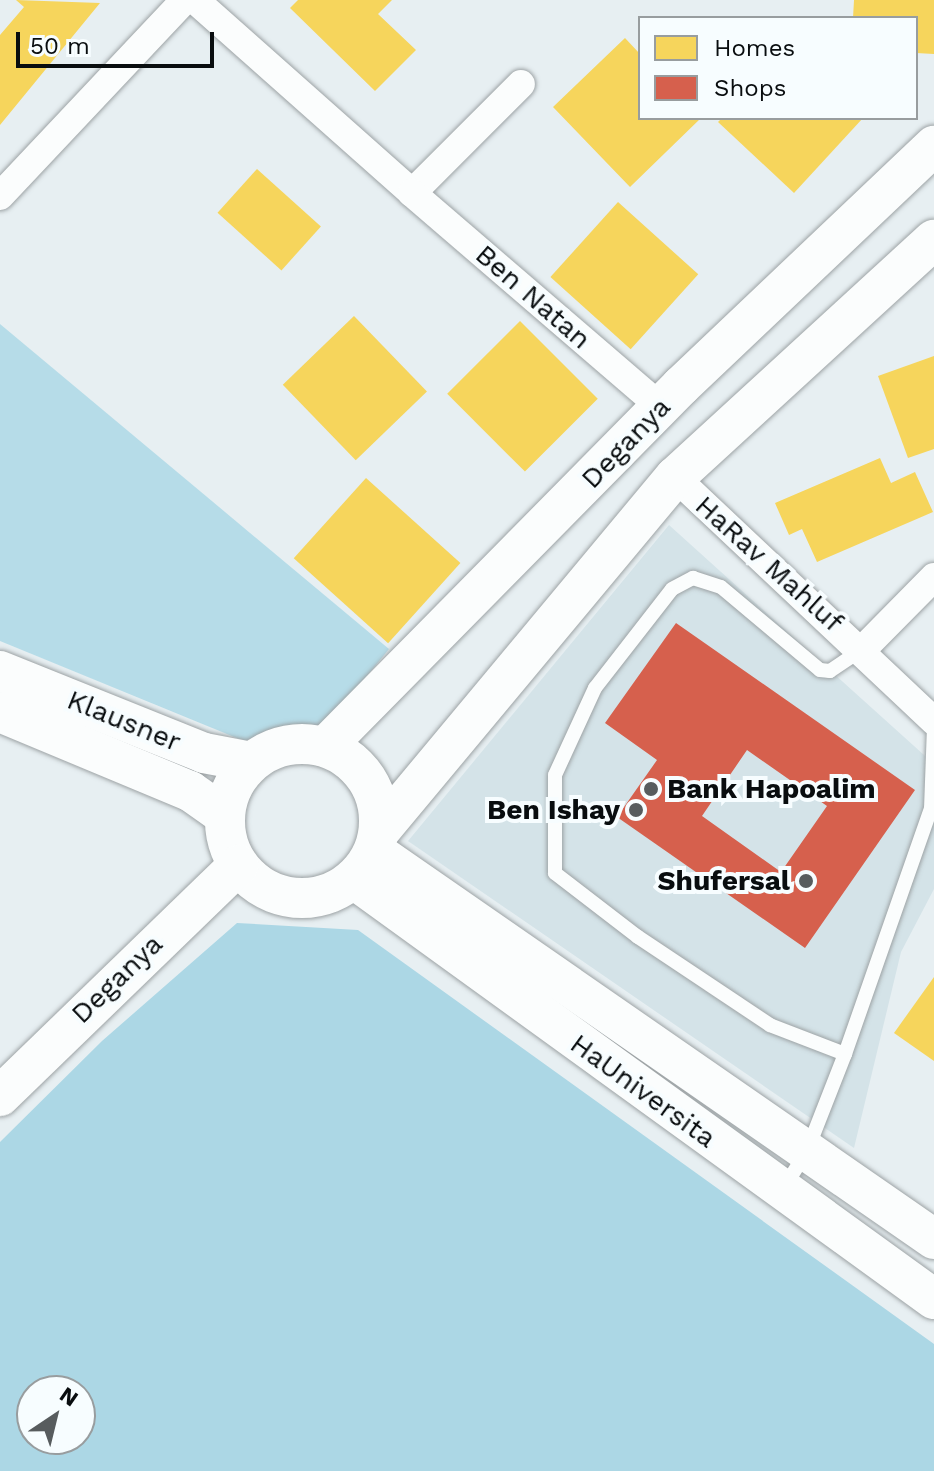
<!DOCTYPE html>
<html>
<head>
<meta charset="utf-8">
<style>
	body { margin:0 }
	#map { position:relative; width:934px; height:1471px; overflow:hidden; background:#e7eff2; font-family:"Work Sans",sans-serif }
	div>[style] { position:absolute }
	.built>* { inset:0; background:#d4e3e8 }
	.green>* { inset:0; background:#b6dce8 }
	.forest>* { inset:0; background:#acd7e5 }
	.homes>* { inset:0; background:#f6d55c; transform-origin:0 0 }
	.shops>* { inset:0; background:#d6604d }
	.roads { filter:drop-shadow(0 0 2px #9da3a5) drop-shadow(0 0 2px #9da3a5) }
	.lane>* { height:14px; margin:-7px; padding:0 7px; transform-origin:7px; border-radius:7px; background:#fbfdfd }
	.street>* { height:28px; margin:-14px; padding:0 14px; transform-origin:14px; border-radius:14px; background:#fbfdfd }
	.secondary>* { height:40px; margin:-20px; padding:0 20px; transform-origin:20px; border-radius:20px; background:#fbfdfd }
	.secondary>.ring { margin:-20px; padding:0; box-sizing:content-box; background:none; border:40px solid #fbfdfd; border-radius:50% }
	.dots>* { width:22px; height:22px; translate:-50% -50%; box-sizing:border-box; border:4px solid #f7fdff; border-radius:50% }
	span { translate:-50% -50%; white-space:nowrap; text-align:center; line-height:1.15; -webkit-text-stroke:8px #f7fdff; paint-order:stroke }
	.street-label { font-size:28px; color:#090d0f }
	.poi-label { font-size:28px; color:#090d0f; font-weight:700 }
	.left { translate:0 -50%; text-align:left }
	.right { translate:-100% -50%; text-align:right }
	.legend { position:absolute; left:638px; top:16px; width:280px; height:104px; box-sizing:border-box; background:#f7fdff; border:2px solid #989d9f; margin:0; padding:10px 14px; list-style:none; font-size:24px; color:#090d0f }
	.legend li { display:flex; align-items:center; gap:16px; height:40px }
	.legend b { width:40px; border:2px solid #989d9f }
	.north { position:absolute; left:16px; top:1375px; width:80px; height:80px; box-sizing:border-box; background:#f7fdff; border:2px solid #989d9f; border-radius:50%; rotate:35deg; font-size:22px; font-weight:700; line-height:32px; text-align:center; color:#090d0f }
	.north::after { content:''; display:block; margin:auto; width:28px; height:36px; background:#575c5e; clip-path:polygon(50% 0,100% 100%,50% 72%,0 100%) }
	.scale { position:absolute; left:16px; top:32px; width:198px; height:36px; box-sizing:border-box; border:4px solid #090d0f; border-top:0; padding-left:10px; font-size:24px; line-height:28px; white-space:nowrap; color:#090d0f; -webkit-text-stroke:6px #f7fdff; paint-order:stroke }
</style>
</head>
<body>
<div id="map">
	<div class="built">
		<i style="clip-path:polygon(669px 525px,934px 764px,934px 889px,901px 952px,854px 1148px,408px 841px)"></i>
	</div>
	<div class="green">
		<i style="clip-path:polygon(0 324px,389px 649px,322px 731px,244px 741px,0 641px)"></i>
	</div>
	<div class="forest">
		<i style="clip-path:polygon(evenodd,237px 923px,358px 930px,934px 1344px,934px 1471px,0 1471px,0 1142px,102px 1041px,237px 923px,32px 1391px,80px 1391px,80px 1439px,32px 1439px,32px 1391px)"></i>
	</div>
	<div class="homes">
		<i style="clip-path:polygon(16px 0,100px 3px,0 125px,0 35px,24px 7px)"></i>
		<i style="clip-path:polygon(298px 0,392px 0,378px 14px,416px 50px,375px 91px,290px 8px)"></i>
		<i style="clip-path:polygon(854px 0,934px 0,934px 54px,916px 53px,916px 18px,853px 18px)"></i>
		<i style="clip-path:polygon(625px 38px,640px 54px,640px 118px,701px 118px,630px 187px,553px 107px)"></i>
		<i style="clip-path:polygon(722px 118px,863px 118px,794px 193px,718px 122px)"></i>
		<i style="left:257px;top:169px;width:86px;height:59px;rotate:42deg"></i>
		<i style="left:618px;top:202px;width:108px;height:101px;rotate:42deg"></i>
		<i style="left:354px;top:316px;width:105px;height:99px;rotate:46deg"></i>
		<i style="left:520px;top:321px;width:110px;height:103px;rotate:45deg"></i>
		<i style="clip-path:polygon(934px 356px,934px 449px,908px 458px,878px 376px)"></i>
		<i style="clip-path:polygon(880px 458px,891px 483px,915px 472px,933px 512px,817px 562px,802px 529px,789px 535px,775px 503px)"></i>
		<i style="left:366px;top:478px;width:127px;height:108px;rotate:42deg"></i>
		<i style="clip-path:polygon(934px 977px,934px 1061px,894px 1033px)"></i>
	</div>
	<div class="shops">
		<i style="clip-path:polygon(evenodd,676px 623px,915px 790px,805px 948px,617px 817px,657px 760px,605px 723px,676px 623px,747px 750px,827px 806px,781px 872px,702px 816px,747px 750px)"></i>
	</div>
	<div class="roads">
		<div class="lane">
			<i style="left:845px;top:1054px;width:80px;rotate:-158.9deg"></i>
			<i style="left:770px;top:1025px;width:159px;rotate:-146.3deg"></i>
			<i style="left:638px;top:937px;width:105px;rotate:-142.4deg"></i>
			<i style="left:555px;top:873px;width:98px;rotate:-90deg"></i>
			<i style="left:555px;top:775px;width:96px;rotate:-65.3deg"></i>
			<i style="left:595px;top:688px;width:125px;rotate:-52.1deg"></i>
			<i style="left:672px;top:589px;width:24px;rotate:-28deg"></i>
			<i style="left:693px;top:578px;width:29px;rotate:18deg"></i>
			<i style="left:721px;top:587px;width:129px;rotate:40deg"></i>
			<i style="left:820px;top:670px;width:10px;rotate:6deg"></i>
			<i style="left:830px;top:671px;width:40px;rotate:-34deg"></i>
			<i style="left:783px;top:1189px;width:45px;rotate:-57.7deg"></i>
			<i style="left:807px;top:1151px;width:104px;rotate:-68.6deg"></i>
			<i style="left:845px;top:1054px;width:260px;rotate:-70.7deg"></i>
			<i style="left:931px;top:809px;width:83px;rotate:-87.9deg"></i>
		</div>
		<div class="street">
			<i style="left:195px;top:0;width:290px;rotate:41.6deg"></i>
			<i style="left:412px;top:193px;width:154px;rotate:-45deg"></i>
			<i style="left:412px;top:193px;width:319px;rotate:40.7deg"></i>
			<i style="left:0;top:196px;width:270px;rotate:-46.7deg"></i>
			<i style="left:675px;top:477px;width:356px;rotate:43.3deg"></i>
			<i style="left:863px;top:649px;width:101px;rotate:-45.4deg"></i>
		</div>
		<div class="secondary">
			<i style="left:0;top:671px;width:220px;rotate:21.9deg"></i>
			<i style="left:204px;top:753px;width:48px;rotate:10.8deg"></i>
			<i style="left:0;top:712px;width:206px;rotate:22.6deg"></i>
			<i style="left:190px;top:791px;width:42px;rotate:35.2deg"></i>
			<i class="ring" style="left:225px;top:744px;width:114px;height:114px"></i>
			<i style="left:325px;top:747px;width:507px;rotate:-45.4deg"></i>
			<i style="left:681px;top:386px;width:349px;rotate:-43.5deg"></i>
			<i style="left:379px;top:832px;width:462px;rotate:-50.2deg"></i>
			<i style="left:675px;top:477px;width:351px;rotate:-42.5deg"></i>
			<i style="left:374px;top:851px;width:681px;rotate:34.72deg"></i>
			<i style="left:354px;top:879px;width:716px;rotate:35.91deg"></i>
			<i style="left:0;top:1096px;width:332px;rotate:-44.1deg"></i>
		</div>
	</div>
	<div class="dots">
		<i style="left:651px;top:789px;background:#575c5e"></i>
		<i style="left:636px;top:810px;background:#575c5e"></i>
		<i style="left:806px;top:881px;background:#575c5e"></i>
	</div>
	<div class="street-label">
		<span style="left:533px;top:297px;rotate:41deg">Ben Natan</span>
		<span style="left:626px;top:443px;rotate:-46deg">Deganya</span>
		<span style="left:769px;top:564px;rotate:42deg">HaRav Mahluf</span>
		<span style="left:124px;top:721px;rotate:22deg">Klausner</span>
		<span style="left:117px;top:979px;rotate:-44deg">Deganya</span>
		<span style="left:643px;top:1091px;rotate:36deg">HaUniversita</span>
	</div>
	<div class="poi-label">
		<span class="left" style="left:667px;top:789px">Bank Hapoalim</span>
		<span class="right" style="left:620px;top:810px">Ben Ishay</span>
		<span class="right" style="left:790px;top:881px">Shufersal</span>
	</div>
	<ul class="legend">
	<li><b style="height:22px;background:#f6d55c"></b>Homes</li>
	<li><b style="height:22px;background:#d6604d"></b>Shops</li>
	</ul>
	<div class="north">N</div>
	<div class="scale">50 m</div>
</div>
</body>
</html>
